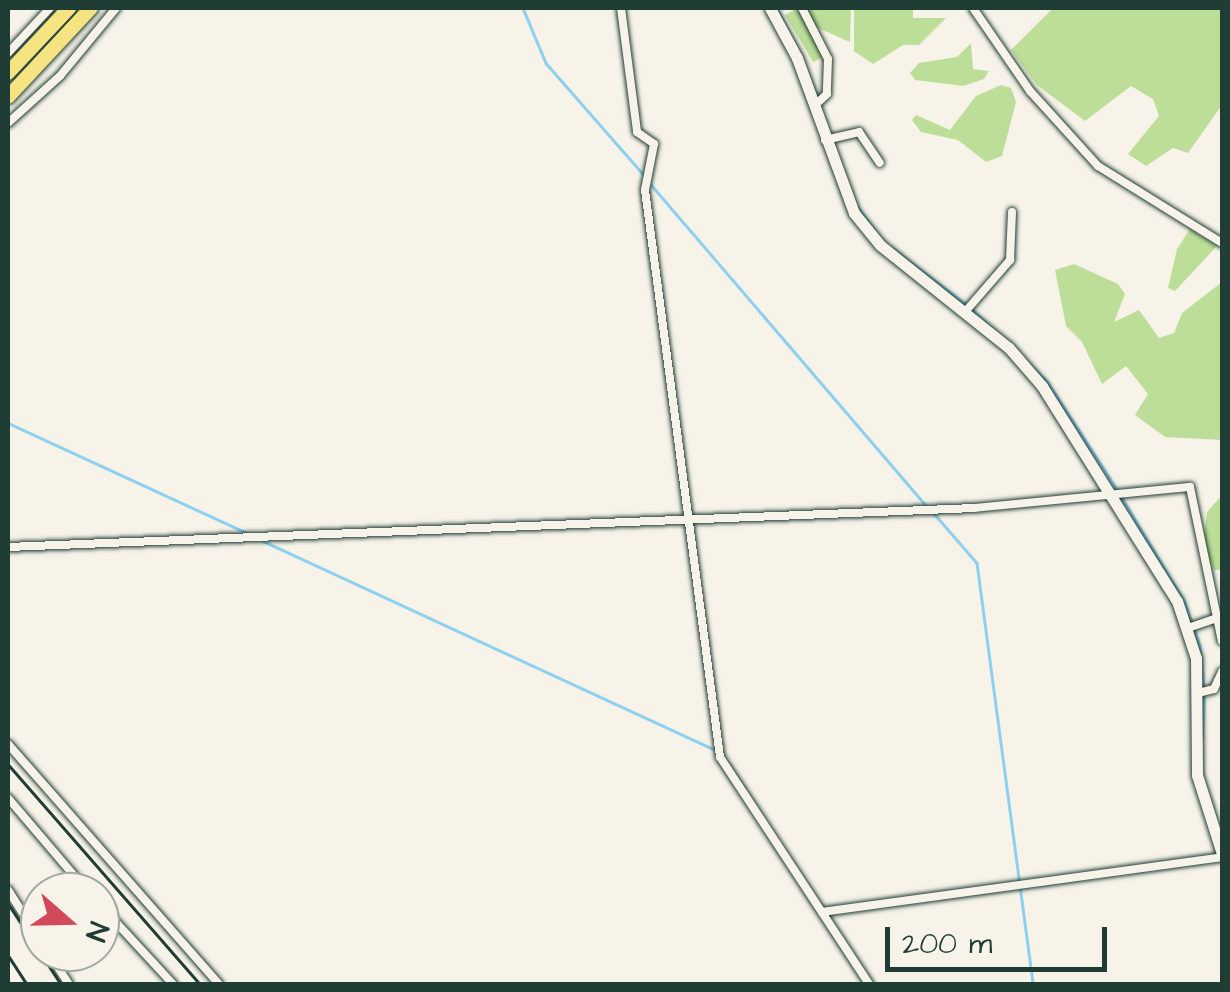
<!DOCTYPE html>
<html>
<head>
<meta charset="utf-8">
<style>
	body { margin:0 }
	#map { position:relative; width:1230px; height:992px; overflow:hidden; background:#f7f3e8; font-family:"Architects Daughter",sans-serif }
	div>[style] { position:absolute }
	.green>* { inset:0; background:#bcde98; transform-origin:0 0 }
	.stream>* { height:2.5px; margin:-1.25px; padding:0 1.25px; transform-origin:1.25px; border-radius:1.25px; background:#8ed0f0 }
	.roads { filter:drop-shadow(0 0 2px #1f3d34) drop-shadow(0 0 2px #1f3d34) }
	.street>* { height:8px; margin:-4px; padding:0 4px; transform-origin:4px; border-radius:4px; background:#f7f3e8 }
	.secondary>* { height:11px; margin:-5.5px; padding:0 5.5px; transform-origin:5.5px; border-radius:5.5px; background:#f7f3e8 }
	.highway>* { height:14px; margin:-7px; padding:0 7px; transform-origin:7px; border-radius:7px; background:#f6e381 }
	.rail>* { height:2.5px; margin:-1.25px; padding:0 1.25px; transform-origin:1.25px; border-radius:1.25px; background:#1f3d34 }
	span { translate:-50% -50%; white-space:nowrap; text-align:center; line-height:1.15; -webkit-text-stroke:8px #f7f3e8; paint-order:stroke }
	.frame { position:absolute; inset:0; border:10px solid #1f3d34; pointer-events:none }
	.north { position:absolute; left:20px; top:872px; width:100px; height:100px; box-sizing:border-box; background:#f7f3e8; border:2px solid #a1aaa0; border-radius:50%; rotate:110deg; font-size:28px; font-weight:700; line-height:40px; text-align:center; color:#1f3d34 }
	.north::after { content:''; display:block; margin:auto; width:35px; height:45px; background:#d1495b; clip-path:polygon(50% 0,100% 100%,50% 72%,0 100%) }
	.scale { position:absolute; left:885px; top:927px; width:222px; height:45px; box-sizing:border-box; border:5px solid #1f3d34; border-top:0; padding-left:12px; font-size:30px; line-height:35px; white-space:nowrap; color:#1f3d34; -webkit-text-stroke:8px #f7f3e8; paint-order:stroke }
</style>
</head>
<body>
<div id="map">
	<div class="green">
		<i style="left:797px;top:8px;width:55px;height:14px;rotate:59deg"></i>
		<i style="clip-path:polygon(805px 8px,851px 8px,850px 42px,816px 27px)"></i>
		<i style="clip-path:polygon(854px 8px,913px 8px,913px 18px,946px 18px,919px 45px,903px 45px,873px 64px,854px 51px)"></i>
		<i style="clip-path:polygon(1053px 8px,1222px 8px,1222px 105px,1188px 153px,1173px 148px,1146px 166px,1128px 154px,1159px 116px,1153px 99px,1131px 86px,1085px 121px,1037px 85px,1011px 50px)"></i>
		<i style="clip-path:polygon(971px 43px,973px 69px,989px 71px,984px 79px,963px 86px,915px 80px,910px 73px,919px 63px,957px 57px)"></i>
		<i style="clip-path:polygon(1001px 85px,1011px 88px,1016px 102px,1002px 156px,986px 162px,958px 140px,921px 132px,912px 120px,916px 115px,950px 130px,976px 96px)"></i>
		<i style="clip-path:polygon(1190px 229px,1217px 246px,1175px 291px,1168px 288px,1177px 249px)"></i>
		<i style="clip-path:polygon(1074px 264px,1118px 284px,1125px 294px,1114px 322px,1139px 310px,1159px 338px,1174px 333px,1182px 313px,1222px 282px,1222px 440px,1165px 437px,1135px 415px,1148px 394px,1126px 366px,1102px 384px,1082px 342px,1066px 326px,1055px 270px)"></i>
		<i style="clip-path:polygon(1222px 495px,1222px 570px,1214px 570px,1203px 544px,1207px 512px)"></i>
	</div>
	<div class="stream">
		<i style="left:523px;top:8px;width:60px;rotate:67.3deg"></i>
		<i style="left:546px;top:63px;width:149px;rotate:48.8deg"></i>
		<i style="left:777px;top:8px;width:98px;rotate:65.3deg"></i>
		<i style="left:648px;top:181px;width:427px;rotate:49.4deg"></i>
		<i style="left:858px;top:207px;width:27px;rotate:54deg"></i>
		<i style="left:894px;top:249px;width:92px;rotate:37.5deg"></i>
		<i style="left:973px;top:310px;width:103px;rotate:43.8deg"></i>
		<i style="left:1047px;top:381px;width:129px;rotate:57.1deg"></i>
		<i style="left:8px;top:423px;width:263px;rotate:24.7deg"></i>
		<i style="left:1121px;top:496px;width:124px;rotate:58.9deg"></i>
		<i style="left:1185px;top:602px;width:46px;rotate:71.2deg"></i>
		<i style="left:1200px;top:646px;width:41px;rotate:84.4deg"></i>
		<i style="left:932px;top:511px;width:69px;rotate:49.1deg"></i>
		<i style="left:977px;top:563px;width:425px;rotate:82.4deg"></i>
		<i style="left:263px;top:541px;width:497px;rotate:24.8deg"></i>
		<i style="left:1202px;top:737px;width:42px;rotate:-87.3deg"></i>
		<i style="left:721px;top:753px;width:42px;rotate:55.6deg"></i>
	</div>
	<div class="roads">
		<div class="street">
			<i style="left:621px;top:8px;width:125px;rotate:82.6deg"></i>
			<i style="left:637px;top:132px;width:21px;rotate:35deg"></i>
			<i style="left:654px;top:144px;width:47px;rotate:101.1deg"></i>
			<i style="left:645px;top:190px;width:572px;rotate:82.46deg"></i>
			<i style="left:720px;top:757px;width:272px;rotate:56.7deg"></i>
			<i style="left:802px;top:8px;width:57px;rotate:63deg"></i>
			<i style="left:828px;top:59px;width:35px;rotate:92deg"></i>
			<i style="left:827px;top:94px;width:16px;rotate:137deg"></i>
			<i style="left:973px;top:8px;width:101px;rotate:55.5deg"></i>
			<i style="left:1030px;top:91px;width:101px;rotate:47.8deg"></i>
			<i style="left:1098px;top:166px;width:146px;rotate:31.8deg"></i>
			<i style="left:8px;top:53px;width:62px;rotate:-47deg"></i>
			<i style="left:8px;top:123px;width:70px;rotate:-42.1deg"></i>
			<i style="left:60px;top:76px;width:88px;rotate:-50.5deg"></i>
			<i style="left:825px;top:140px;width:35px;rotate:-13deg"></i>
			<i style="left:859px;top:132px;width:37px;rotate:56deg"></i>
			<i style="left:965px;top:312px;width:69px;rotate:-49.1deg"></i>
			<i style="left:1010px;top:260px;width:48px;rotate:-87.6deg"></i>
			<i style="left:8px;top:547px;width:967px;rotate:-2.31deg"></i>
			<i style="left:974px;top:508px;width:217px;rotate:-5.6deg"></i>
			<i style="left:1190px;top:487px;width:157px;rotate:78.3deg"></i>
			<i style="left:1188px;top:628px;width:36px;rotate:-19deg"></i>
			<i style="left:1198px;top:693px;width:16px;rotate:-14deg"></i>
			<i style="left:1214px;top:689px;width:19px;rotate:-65deg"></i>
			<i style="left:8px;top:744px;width:320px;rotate:48.7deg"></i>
			<i style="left:8px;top:798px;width:123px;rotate:49.6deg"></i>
			<i style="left:8px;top:890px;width:59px;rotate:57.4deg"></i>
			<i style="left:100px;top:905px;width:108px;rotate:47.3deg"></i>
			<i style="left:822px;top:912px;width:404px;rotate:-7.8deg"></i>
			<i style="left:48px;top:952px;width:38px;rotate:57deg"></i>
		</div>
		<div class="secondary">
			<i style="left:770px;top:8px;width:57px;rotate:61.6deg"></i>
			<i style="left:797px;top:58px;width:165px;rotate:69.8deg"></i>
			<i style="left:854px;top:213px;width:41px;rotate:50.9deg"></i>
			<i style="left:880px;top:245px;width:165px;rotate:38.6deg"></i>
			<i style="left:1009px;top:348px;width:50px;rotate:49deg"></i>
			<i style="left:1042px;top:386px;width:254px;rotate:57.9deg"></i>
			<i style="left:1177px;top:601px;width:60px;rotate:71.6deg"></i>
			<i style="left:1196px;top:658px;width:117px;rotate:89.5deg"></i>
			<i style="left:1197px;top:775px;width:83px;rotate:72.4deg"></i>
		</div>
		<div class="highway">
			<i style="left:8px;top:73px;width:89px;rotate:-46.8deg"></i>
			<i style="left:8px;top:97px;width:122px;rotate:-47deg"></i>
		</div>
	</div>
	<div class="rail">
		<i style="left:8px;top:764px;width:292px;rotate:48.9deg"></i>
		<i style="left:8px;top:903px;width:97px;rotate:56.8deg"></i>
		<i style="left:8px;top:955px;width:35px;rotate:57deg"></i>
	</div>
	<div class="frame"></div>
	<div class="north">N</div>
	<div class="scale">200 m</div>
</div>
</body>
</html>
